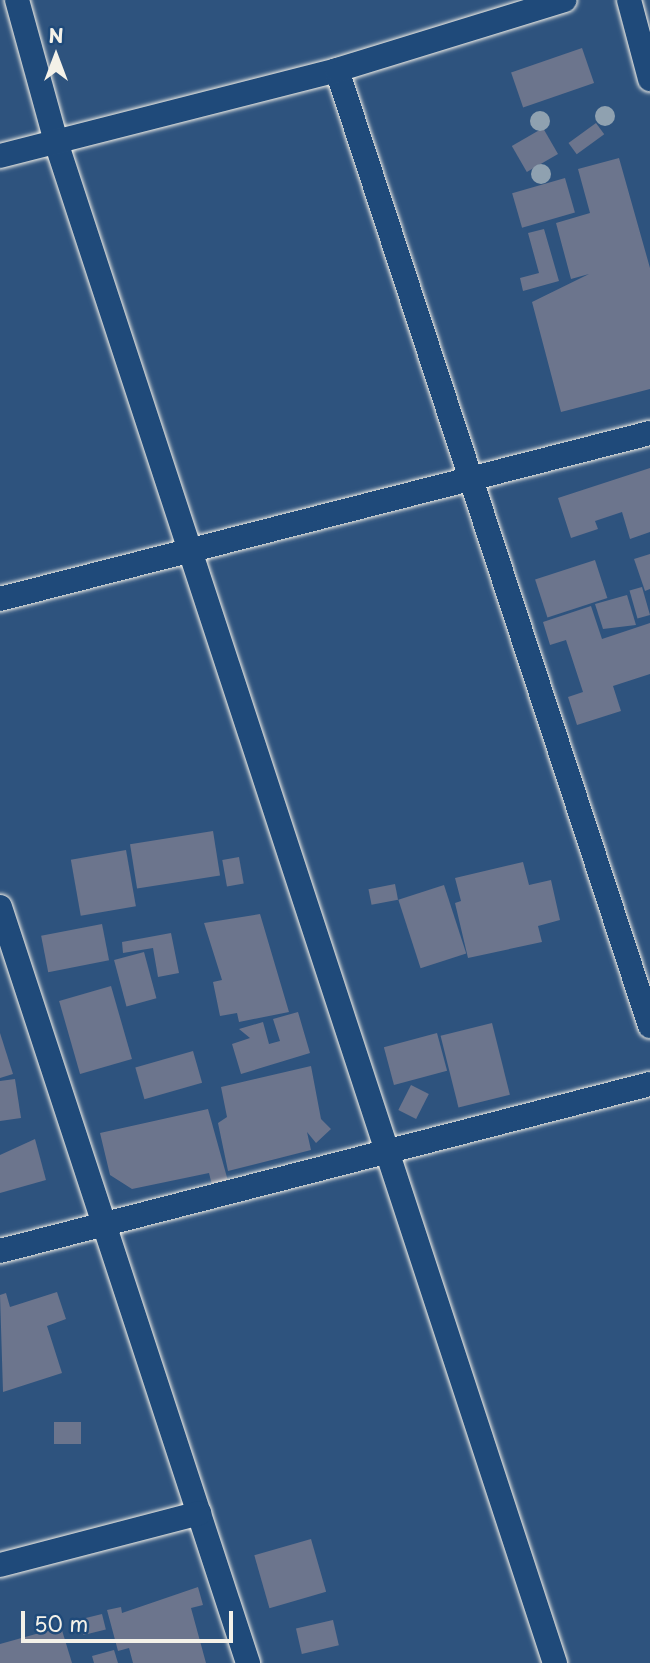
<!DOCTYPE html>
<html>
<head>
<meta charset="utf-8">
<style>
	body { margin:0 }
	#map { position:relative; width:650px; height:1663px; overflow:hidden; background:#2e537e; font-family:"Playpen Sans",sans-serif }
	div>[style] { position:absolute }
	.building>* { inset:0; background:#6c758d; transform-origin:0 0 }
	.roads { filter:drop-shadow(0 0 2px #f4f1e8) drop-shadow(0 0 2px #f4f1e8) }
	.street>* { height:24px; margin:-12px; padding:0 12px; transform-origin:12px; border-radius:12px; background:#1f4a7a }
	.trees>* { width:20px; height:20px; margin:-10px; border-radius:50%; background:#8fa1b0 }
	span { translate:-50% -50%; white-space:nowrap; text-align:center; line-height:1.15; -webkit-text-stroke:5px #1f4a7a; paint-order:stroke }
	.north { position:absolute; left:21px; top:21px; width:70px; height:70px; -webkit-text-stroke:5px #1f4a7a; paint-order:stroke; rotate:0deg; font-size:19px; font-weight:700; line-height:28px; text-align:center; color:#f4f1e8 }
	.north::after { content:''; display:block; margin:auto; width:24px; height:32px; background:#f4f1e8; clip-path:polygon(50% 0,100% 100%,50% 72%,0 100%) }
	.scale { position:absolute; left:21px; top:1611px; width:212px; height:32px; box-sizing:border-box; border:4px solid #f4f1e8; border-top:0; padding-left:9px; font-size:21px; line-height:24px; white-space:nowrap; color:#f4f1e8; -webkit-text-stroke:5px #1f4a7a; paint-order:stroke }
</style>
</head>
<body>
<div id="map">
	<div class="building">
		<i style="left:582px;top:48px;width:37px;height:75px;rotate:71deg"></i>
		<i style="left:596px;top:123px;width:14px;height:34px;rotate:54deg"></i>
		<i style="left:543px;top:128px;width:30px;height:36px;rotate:60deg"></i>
		<i style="clip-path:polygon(619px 158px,650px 268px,650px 389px,561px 412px,532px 302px,589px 274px,571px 279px,556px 223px,590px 213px,578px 169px)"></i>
		<i style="left:565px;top:178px;width:36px;height:55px;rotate:74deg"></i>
		<i style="clip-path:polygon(544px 229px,559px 281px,523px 291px,520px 278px,539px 273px,528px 233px)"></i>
		<i style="clip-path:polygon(650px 468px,650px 532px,630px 539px,622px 512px,595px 521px,598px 529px,571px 538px,558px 498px)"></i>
		<i style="clip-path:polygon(650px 554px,650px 589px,645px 591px,634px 559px)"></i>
		<i style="left:595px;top:560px;width:40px;height:63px;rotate:72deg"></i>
		<i style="left:642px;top:587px;width:29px;height:13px;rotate:74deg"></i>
		<i style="clip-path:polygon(627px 595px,636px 625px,603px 629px,595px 604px)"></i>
		<i style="clip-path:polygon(591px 606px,602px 639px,650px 623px,650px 674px,613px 686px,621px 711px,577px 725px,568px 697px,583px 692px,566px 640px,550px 645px,543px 622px)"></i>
		<i style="left:213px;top:831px;width:45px;height:84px;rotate:81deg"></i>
		<i style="left:126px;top:850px;width:57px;height:56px;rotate:80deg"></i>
		<i style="left:239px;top:857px;width:27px;height:17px;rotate:80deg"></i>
		<i style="clip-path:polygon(523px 862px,529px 885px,551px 880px,560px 920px,538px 926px,542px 942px,468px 958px,455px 903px,461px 901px,455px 878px)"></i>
		<i style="left:395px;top:884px;width:16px;height:27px;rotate:79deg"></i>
		<i style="left:444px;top:885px;width:72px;height:48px;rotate:72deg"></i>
		<i style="clip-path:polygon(260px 914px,289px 1012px,239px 1022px,237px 1013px,220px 1016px,213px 982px,222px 980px,204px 923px)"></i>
		<i style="left:102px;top:924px;width:37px;height:62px;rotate:79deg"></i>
		<i style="clip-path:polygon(171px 933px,179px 973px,158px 977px,153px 948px,123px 953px,122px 942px)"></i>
		<i style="left:144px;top:952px;width:48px;height:31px;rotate:75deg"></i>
		<i style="left:111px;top:986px;width:76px;height:54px;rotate:74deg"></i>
		<i style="clip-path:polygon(298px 1012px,310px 1053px,241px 1074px,232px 1044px,250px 1038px,239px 1029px,263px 1022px,269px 1044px,280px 1041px,273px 1019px)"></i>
		<i style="left:492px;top:1023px;width:74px;height:53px;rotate:76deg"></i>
		<i style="clip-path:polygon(0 1033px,13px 1074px,0 1078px)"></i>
		<i style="left:437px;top:1033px;width:39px;height:55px;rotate:75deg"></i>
		<i style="left:193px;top:1051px;width:33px;height:60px;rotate:74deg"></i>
		<i style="clip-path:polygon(311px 1066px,321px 1119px,331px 1129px,316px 1143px,307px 1132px,311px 1150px,228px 1171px,218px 1123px,227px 1117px,221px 1087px)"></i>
		<i style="clip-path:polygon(15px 1079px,21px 1118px,0 1121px,0 1081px)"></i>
		<i style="left:411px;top:1085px;width:20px;height:28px;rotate:27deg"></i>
		<i style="clip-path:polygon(208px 1109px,228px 1181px,212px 1185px,209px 1173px,132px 1189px,110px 1175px,100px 1133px)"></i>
		<i style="clip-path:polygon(35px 1139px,46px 1180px,0 1193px,0 1155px)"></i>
		<i style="clip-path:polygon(57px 1292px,66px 1319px,47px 1326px,62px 1373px,3px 1392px,0 1295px,6px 1293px,10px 1307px)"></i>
		<i style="left:81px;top:1422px;width:22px;height:27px;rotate:90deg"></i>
		<i style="left:311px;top:1539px;width:55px;height:59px;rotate:74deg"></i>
		<i style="clip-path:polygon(198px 1587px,203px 1605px,191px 1608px,206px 1663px,133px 1663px,129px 1648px,118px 1651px,107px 1610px,121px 1607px,122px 1613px)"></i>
		<i style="left:102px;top:1614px;width:16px;height:23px;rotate:76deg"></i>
		<i style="left:333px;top:1620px;width:26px;height:38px;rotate:77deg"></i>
		<i style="clip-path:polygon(61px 1627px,72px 1663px,0 1663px,0 1644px)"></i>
		<i style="clip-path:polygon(114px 1650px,118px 1663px,94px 1663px,92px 1656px)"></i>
	</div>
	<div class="roads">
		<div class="street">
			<i style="left:17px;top:0;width:147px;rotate:74.6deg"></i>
			<i style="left:56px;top:142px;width:1601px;rotate:71.84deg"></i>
			<i style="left:629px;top:0;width:82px;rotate:75.1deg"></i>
			<i style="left:337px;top:70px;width:1006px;rotate:71.87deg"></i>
			<i style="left:0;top:156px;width:348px;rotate:-14.3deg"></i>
			<i style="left:337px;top:70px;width:238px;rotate:-17.1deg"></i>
			<i style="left:0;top:599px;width:671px;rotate:-14.33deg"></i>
			<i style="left:0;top:907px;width:796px;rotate:71.84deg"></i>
			<i style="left:0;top:1251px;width:671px;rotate:-14.41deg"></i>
			<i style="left:0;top:1565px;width:206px;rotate:-14.6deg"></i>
		</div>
	</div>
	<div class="trees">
		<i style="left:605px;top:116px"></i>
		<i style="left:540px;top:121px"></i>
		<i style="left:541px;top:174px"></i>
	</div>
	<div class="north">N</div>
	<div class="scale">50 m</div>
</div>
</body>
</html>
